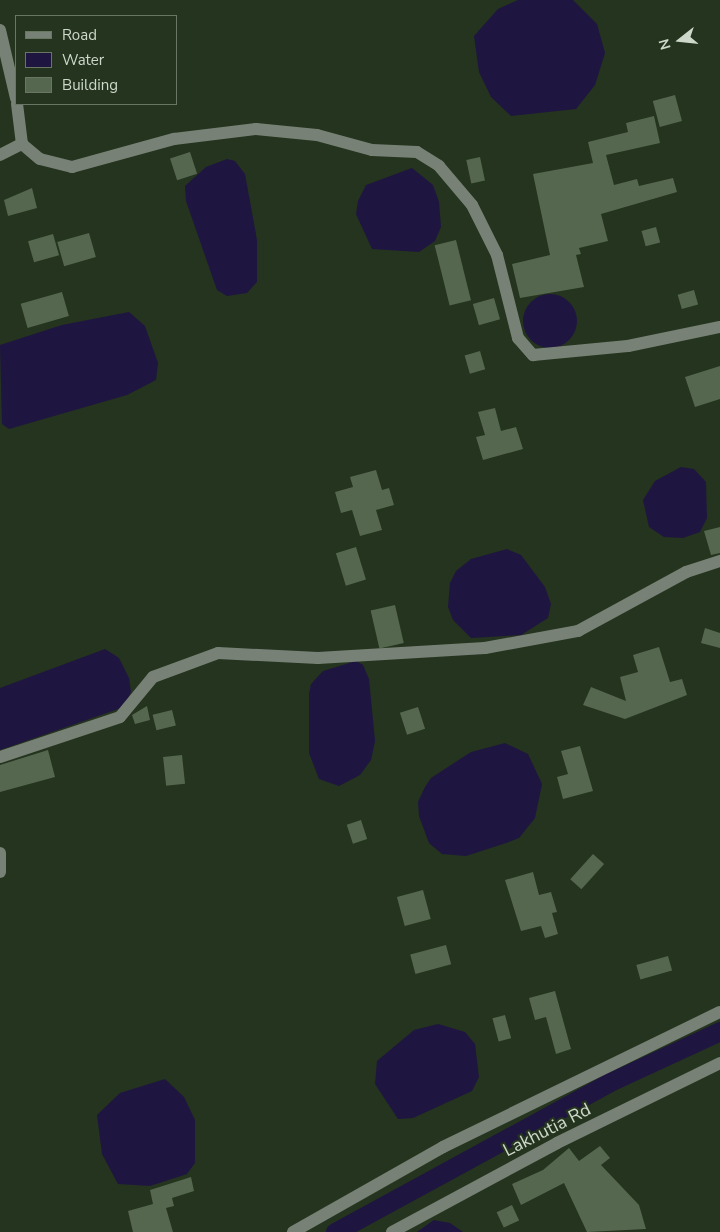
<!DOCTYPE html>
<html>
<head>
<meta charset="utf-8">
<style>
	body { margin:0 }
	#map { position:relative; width:720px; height:1232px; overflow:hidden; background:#24341e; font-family:"Nunito Sans",sans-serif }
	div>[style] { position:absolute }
	.water>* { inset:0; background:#1f1541 }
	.round { border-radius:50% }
	.canal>* { height:19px; margin:-9.5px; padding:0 9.5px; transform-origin:9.5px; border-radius:9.5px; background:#1f1541 }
	.building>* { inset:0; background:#55674f; transform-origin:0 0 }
	.minor>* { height:12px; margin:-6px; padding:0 6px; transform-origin:6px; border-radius:6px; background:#788176 }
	span { translate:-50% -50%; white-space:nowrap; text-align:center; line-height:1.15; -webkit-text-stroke:4px #24341e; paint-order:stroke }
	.street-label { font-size:18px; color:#ced8ca }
	.legend { position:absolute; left:15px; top:15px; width:162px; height:90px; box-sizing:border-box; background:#24341e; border:1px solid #687663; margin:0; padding:6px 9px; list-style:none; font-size:15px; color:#ced8ca }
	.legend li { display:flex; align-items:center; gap:10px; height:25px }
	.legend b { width:25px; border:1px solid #687663 }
	.north { position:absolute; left:655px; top:15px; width:50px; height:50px; -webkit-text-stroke:4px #24341e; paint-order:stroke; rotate:254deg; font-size:14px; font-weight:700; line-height:20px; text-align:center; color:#ced8ca }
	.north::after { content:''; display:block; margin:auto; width:18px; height:22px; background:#ced8ca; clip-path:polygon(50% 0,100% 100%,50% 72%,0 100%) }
</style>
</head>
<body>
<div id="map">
	<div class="water">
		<i style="clip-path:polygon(518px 0,573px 0,597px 24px,605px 53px,595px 85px,576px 109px,511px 116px,491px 97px,479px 72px,474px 36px,498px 9px)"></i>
		<i style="clip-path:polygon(227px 159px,235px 161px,245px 174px,257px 240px,257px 282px,247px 293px,227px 296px,217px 290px,186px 201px,185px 186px,206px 167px)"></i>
		<i style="clip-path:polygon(412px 168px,433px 185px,439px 202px,441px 227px,435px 241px,419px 252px,372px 249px,356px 214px,358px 201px,366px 185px)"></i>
		<i class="round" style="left:523px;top:294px;width:54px;height:54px"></i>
		<i style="clip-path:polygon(129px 312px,145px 326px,158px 363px,156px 380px,127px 395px,9px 429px,2px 424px,0 345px,62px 325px)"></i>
		<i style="clip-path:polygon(681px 467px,694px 469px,706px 482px,707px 518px,700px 532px,683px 538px,664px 537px,649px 527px,643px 500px,655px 481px)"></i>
		<i style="clip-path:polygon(507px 549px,521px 555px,545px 587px,551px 604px,548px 618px,521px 635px,471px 638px,453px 620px,448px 607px,450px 583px,456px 571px,471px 559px)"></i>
		<i style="clip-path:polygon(105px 649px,119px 658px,129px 678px,131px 692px,124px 707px,0 750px,0 688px)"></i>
		<i style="clip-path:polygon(356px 661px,363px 665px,369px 679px,375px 741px,371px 760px,360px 775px,339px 786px,319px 779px,309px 753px,309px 694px,311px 684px,323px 671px)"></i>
		<i style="clip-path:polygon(505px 743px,528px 754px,542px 784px,535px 818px,519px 838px,506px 843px,466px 856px,442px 854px,429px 843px,419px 816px,418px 802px,425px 787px,431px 778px,471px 752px)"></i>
		<i style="clip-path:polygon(438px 1024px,465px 1032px,475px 1044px,479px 1077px,472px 1091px,413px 1118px,398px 1119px,375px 1084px,377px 1061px,414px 1030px)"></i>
		<i style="clip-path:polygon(165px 1079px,184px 1097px,195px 1120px,195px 1163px,187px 1174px,150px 1186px,118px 1184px,102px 1154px,97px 1115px,120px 1093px)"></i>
		<i style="clip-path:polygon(434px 1220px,450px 1223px,463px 1232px,417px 1232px)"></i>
	</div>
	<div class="canal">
		<i style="left:335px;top:1232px;width:313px;rotate:-28.6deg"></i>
		<i style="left:610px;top:1082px;width:121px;rotate:-24.9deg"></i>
	</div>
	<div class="building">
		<i style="left:675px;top:95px;width:27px;height:23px;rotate:75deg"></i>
		<i style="clip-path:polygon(654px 116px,660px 143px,606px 155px,614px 185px,637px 179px,639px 186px,673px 178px,677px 192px,601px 214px,608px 241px,579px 248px,581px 254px,576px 255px,584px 287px,520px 298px,512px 264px,550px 255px,533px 174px,593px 163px,588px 142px,628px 132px,626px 123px)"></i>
		<i style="left:190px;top:152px;width:23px;height:21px;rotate:72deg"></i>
		<i style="left:480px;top:157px;width:24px;height:14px;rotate:78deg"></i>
		<i style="clip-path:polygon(32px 188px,37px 208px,8px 216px,4px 200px)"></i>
		<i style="left:656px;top:227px;width:16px;height:15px;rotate:75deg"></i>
		<i style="left:89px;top:233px;width:25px;height:33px;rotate:74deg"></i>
		<i style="left:53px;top:234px;width:22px;height:26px;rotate:74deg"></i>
		<i style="left:456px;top:240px;width:62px;height:22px;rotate:76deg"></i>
		<i style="left:694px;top:290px;width:15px;height:17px;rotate:74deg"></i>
		<i style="left:62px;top:292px;width:25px;height:43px;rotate:74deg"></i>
		<i style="left:494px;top:298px;width:22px;height:22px;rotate:74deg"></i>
		<i style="left:480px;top:351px;width:19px;height:16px;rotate:74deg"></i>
		<i style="clip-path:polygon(720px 366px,720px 399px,695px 407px,685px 377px)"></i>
		<i style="clip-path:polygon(495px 408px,501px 431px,516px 427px,523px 449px,483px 460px,476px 437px,485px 435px,478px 412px)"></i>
		<i style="clip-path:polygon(376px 470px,382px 490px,389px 488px,394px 505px,376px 510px,382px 530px,360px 536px,352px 510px,341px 513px,335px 492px,353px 487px,350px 477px)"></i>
		<i style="clip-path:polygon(720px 527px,720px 553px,711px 555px,704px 531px)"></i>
		<i style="left:356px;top:547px;width:34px;height:21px;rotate:73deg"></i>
		<i style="left:395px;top:605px;width:39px;height:25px;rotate:77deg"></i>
		<i style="clip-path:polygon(705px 628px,720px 633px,720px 648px,701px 643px)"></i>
		<i style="clip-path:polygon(659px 647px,670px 682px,682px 679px,687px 695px,625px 719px,583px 705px,591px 687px,626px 701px,620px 677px,638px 672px,633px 655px)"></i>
		<i style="clip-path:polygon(147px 706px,150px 720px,135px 724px,132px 715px)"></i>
		<i style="left:418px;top:707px;width:23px;height:19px;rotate:72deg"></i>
		<i style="left:172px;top:710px;width:16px;height:20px;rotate:76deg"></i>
		<i style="clip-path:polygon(580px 746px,593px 791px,563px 799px,557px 777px,568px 774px,561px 751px)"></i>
		<i style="clip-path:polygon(48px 750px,55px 777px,0 792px,0 765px)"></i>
		<i style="left:182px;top:755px;width:29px;height:19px;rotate:84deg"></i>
		<i style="left:361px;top:820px;width:20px;height:15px;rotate:72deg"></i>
		<i style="left:593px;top:854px;width:15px;height:34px;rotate:42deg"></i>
		<i style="clip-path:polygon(533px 872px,539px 895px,551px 892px,557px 912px,552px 913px,558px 934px,545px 938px,541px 926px,521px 931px,505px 880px)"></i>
		<i style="left:423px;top:890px;width:30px;height:27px;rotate:75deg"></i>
		<i style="left:446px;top:945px;width:20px;height:37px;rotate:75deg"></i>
		<i style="left:668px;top:956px;width:15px;height:33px;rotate:74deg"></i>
		<i style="clip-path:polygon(555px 991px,571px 1049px,556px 1054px,546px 1017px,535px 1020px,529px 998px)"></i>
		<i style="left:505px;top:1015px;width:24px;height:13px;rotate:75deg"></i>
		<i style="clip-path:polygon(600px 1146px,610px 1158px,601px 1165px,639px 1205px,646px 1229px,587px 1232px,564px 1183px,521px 1205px,512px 1184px,543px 1170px,569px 1148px,579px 1161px)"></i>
		<i style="clip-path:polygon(191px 1177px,194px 1191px,172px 1198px,174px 1206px,166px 1208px,173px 1232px,133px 1232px,128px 1211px,153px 1204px,150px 1190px)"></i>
		<i style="left:512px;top:1205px;width:17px;height:17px;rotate:65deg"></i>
	</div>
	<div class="minor">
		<i style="left:0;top:30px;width:70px;rotate:76.8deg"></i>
		<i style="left:22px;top:144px;width:23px;rotate:40deg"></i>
		<i style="left:40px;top:159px;width:33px;rotate:14deg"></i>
		<i style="left:72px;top:167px;width:106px;rotate:-15.4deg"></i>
		<i style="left:174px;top:139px;width:83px;rotate:-7deg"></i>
		<i style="left:256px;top:129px;width:61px;rotate:5.6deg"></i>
		<i style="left:317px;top:135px;width:57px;rotate:15.3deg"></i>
		<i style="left:372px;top:150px;width:45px;rotate:2.5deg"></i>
		<i style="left:417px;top:152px;width:26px;rotate:32deg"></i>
		<i style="left:439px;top:166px;width:51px;rotate:49.8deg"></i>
		<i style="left:472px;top:205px;width:56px;rotate:63.4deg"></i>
		<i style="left:497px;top:255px;width:86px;rotate:75.8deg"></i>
		<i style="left:518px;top:338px;width:23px;rotate:49deg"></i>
		<i style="left:533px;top:355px;width:95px;rotate:-5.4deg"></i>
		<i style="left:628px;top:346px;width:94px;rotate:-11.7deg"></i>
		<i style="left:0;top:155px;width:25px;rotate:-27deg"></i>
		<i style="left:22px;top:144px;width:40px;rotate:-97.1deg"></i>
		<i style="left:0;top:757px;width:126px;rotate:-18.4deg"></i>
		<i style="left:120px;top:717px;width:52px;rotate:-50.5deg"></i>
		<i style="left:153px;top:677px;width:69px;rotate:-20.3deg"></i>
		<i style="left:218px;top:653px;width:100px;rotate:2.9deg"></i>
		<i style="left:318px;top:658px;width:167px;rotate:-3.4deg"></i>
		<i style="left:485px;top:648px;width:95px;rotate:-10.4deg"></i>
		<i style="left:578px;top:631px;width:123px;rotate:-28.6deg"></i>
		<i style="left:686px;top:572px;width:36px;rotate:-18deg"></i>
		<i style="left:0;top:853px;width:19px;rotate:90deg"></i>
		<i style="left:293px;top:1232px;width:172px;rotate:-29.5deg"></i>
		<i style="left:443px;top:1147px;width:308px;rotate:-26deg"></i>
		<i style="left:392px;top:1232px;width:187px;rotate:-28.3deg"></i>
		<i style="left:557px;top:1143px;width:182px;rotate:-26.1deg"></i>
	</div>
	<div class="street-label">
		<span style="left:547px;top:1130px;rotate:-27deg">Lakhutia Rd</span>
	</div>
	<ul class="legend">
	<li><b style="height:6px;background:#788176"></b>Road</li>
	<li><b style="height:14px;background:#1f1541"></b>Water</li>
	<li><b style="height:14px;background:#55674f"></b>Building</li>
	</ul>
	<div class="north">N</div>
</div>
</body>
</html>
